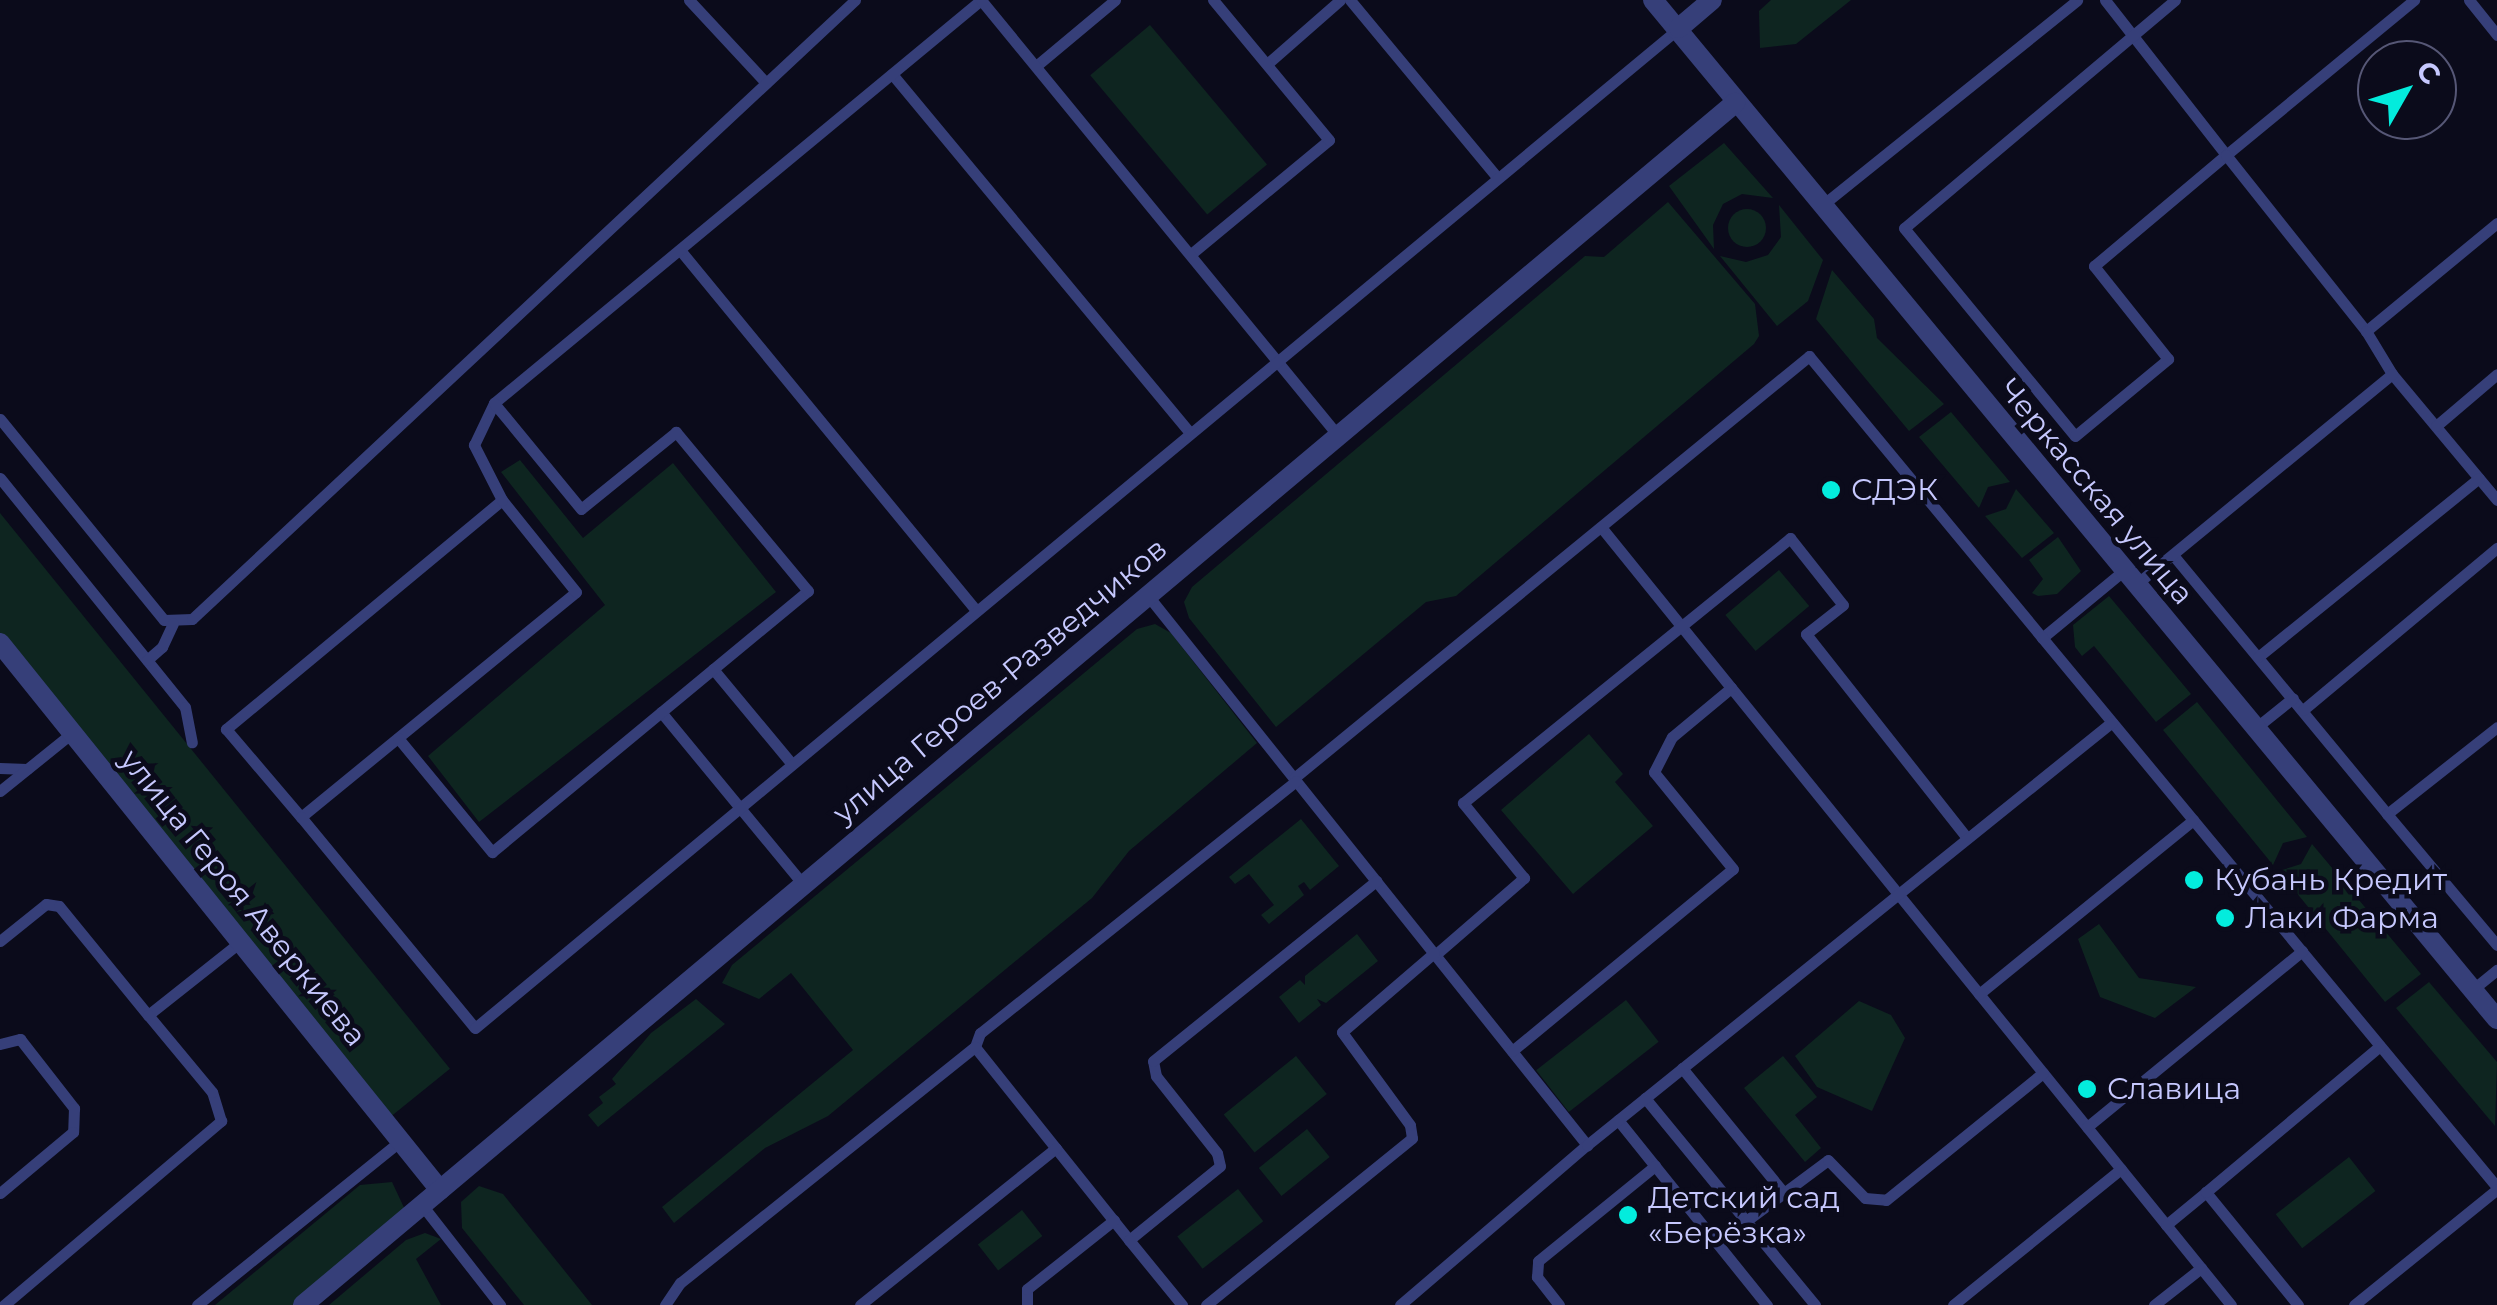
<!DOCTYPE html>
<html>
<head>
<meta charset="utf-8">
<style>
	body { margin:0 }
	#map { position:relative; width:2497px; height:1305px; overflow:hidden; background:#0b0b1b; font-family:Montserrat,sans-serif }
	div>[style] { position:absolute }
	.green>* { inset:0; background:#0e2520; transform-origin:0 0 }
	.round { border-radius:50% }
	.service>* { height:11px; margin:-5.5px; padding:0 5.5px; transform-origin:5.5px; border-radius:5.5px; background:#363f79 }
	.minor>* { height:20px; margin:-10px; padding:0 10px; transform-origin:10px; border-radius:10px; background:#363f79 }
	.dots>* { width:28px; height:28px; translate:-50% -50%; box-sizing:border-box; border:5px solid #0b0b1b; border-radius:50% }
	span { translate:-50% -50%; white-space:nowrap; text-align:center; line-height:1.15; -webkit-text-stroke:9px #0b0b1b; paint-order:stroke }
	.poi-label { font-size:30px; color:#c6c8fe }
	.left { translate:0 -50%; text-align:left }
	.street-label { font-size:30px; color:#c6c8fe }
	.north { position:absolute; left:2357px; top:40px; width:100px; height:100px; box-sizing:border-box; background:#0b0b1b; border:2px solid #565776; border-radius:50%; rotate:51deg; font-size:28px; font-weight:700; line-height:40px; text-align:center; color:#c6c8fe }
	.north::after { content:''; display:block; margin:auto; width:35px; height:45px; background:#03ecdd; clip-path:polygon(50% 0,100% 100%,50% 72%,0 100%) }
</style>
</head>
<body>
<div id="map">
	<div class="green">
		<i style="clip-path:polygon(1771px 0,1851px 0,1796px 44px,1760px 48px,1759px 11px)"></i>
		<i style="left:1150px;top:25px;width:182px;height:78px;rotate:50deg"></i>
		<i style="clip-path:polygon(1724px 143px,1773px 198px,1742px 194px,1723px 204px,1713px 225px,1714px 249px,1669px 186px)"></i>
		<i style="clip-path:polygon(1668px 202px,1755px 304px,1759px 336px,1754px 344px,1456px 596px,1426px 602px,1276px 727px,1189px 618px,1184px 602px,1192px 587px,1585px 256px,1604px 257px)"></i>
		<i style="clip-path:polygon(1779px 205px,1823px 260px,1808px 301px,1777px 326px,1720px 256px,1746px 262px,1768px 255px,1781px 237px)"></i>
		<i class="round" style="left:1728px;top:209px;width:38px;height:38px"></i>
		<i style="clip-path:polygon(1832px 270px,1874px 319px,1877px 338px,1944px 404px,1909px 431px,1816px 319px)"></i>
		<i style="clip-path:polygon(1951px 412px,2010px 482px,1988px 487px,1979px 508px,1919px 437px)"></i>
		<i style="clip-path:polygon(520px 460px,583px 538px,673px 463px,776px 592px,479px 822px,428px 756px,605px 605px,501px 472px)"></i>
		<i style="clip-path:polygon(2016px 489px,2054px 533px,2022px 558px,1985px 516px,2006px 509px)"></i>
		<i style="left:0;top:513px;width:715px;height:78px;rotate:51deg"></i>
		<i style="clip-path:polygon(2058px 537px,2081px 571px,2057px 594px,2038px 596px,2032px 593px,2043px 579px,2029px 560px)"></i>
		<i style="left:1779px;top:570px;width:47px;height:70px;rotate:50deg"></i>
		<i style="clip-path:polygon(2109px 596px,2191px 694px,2156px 722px,2094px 646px,2082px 656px,2075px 647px,2073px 625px)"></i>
		<i style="clip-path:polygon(1155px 624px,1171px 633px,1257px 743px,1129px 851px,1092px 898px,828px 1116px,765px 1148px,674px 1223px,662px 1207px,853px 1050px,791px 973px,759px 999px,722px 983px,732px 965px,1137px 629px)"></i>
		<i style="clip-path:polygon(2197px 702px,2307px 837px,2283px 843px,2273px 865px,2163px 730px)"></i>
		<i style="clip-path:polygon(1589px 734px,1623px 774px,1615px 782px,1653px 826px,1573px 894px,1501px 810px)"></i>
		<i style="clip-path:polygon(1301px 819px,1339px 866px,1310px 890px,1304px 882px,1298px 886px,1304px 895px,1269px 924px,1261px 915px,1274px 905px,1249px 874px,1235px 884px,1229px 877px)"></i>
		<i style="clip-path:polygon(2312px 844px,2421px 974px,2385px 1002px,2279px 871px,2301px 864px)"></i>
		<i style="clip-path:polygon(2099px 924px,2139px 978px,2196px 987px,2155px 1018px,2100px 997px,2078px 939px)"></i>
		<i style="clip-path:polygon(1357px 934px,1378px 961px,1326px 1003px,1317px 999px,1321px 1005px,1299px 1023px,1279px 997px,1300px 980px,1305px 985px,1305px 976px)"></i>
		<i style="clip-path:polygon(2429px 982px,2497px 1062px,2495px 1126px,2396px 1008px)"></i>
		<i style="clip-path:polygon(696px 999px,725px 1024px,598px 1127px,588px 1115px,603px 1103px,599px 1097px,616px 1084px,612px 1079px,651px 1033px)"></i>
		<i style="left:1626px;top:1000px;width:53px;height:114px;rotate:52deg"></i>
		<i style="clip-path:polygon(1859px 1001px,1891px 1015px,1905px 1038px,1872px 1111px,1817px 1087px,1795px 1056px)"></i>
		<i style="left:1296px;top:1056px;width:49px;height:93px;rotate:51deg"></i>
		<i style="clip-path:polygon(1783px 1056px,1817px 1097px,1795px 1115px,1821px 1148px,1805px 1162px,1744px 1088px)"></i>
		<i style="left:1307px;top:1129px;width:36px;height:62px;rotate:51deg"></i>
		<i style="left:2349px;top:1157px;width:43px;height:93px;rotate:52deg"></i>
		<i style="clip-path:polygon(392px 1182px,407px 1214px,304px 1305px,215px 1305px,360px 1185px)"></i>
		<i style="clip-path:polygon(479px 1186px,503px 1194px,592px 1305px,524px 1305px,462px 1228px,461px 1202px)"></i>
		<i style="left:1238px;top:1189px;width:41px;height:77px;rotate:52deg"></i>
		<i style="left:1022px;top:1210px;width:33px;height:56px;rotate:52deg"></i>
		<i style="clip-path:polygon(425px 1233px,441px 1239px,416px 1259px,441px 1305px,329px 1305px,406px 1240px)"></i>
	</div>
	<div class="service">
		<i style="left:689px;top:0;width:113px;rotate:47.1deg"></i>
		<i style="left:1350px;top:0;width:231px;rotate:50.3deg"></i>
		<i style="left:2105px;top:0;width:197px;rotate:52deg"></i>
		<i style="left:2226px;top:155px;width:244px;rotate:-39.5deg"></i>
		<i style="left:2175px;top:0;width:354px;rotate:139.9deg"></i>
		<i style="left:1904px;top:228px;width:269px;rotate:50.6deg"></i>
		<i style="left:2075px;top:436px;width:121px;rotate:-39.6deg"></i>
		<i style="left:2168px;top:359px;width:119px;rotate:-128.5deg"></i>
		<i style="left:2094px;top:266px;width:172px;rotate:-40.1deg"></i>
		<i style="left:2226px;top:155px;width:225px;rotate:51.5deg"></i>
		<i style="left:2469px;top:0;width:45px;rotate:51.3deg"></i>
		<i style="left:1267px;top:64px;width:97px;rotate:-41.2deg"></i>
		<i style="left:1036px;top:66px;width:103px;rotate:-39.9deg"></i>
		<i style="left:892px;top:74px;width:467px;rotate:50.3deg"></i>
		<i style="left:1820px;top:207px;width:330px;rotate:-38.8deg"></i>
		<i style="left:2497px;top:223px;width:170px;rotate:140.5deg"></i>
		<i style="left:2366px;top:331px;width:50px;rotate:58.8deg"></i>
		<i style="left:2392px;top:374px;width:164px;rotate:50.2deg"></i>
		<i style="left:680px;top:250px;width:466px;rotate:50.6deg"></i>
		<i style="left:1191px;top:254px;width:179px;rotate:-39.6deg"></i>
		<i style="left:1329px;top:140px;width:182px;rotate:-129.6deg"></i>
		<i style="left:0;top:419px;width:259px;rotate:50.8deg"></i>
		<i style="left:164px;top:620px;width:28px;rotate:-2deg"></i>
		<i style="left:192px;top:619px;width:907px;rotate:-43.03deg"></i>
		<i style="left:2436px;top:426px;width:80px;rotate:-40.4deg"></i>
		<i style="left:0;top:478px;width:294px;rotate:51.1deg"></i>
		<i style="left:185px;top:707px;width:36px;rotate:79deg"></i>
		<i style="left:502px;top:500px;width:359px;rotate:140.3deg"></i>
		<i style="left:226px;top:729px;width:116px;rotate:49.6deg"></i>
		<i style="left:301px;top:817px;width:355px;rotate:-39.3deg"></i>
		<i style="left:576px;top:592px;width:118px;rotate:-128.8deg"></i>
		<i style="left:502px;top:500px;width:62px;rotate:-117deg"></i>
		<i style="left:474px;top:445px;width:47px;rotate:-64.5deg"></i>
		<i style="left:494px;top:403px;width:632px;rotate:-39.61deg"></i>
		<i style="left:981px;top:0;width:566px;rotate:50.66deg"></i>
		<i style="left:1601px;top:527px;width:1001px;rotate:51deg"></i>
		<i style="left:2173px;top:555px;width:336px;rotate:50.4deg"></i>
		<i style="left:2387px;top:814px;width:140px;rotate:-38.3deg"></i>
		<i style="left:2134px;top:586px;width:334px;rotate:-39.4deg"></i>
		<i style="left:1149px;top:597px;width:702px;rotate:51.37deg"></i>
		<i style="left:2042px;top:638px;width:104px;rotate:-39.5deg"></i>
		<i style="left:2258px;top:657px;width:284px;rotate:-39deg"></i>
		<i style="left:147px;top:660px;width:20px;rotate:-41deg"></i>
		<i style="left:162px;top:647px;width:26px;rotate:-65deg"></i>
		<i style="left:713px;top:669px;width:122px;rotate:50.3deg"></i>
		<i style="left:2303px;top:710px;width:253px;rotate:-39.9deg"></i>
		<i style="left:661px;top:712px;width:223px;rotate:50.5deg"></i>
		<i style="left:2253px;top:730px;width:51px;rotate:-38.7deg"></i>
		<i style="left:398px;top:738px;width:148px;rotate:50.5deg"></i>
		<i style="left:492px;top:852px;width:410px;rotate:-39.6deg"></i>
		<i style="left:808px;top:591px;width:207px;rotate:-129.7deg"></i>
		<i style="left:676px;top:432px;width:122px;rotate:141deg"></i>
		<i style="left:581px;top:509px;width:137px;rotate:-129.4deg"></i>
		<i style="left:0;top:768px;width:27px;rotate:2deg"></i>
		<i style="left:1294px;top:778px;width:666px;rotate:-39.33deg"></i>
		<i style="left:1809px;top:356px;width:1079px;rotate:50.38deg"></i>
		<i style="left:1296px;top:781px;width:404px;rotate:141.4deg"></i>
		<i style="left:980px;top:1033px;width:15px;rotate:110deg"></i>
		<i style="left:975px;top:1047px;width:247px;rotate:51.4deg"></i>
		<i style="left:1129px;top:1240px;width:117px;rotate:-39.1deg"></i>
		<i style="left:1220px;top:1166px;width:13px;rotate:-103deg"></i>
		<i style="left:1217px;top:1153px;width:98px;rotate:-128.4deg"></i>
		<i style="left:1156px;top:1076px;width:15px;rotate:-101deg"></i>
		<i style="left:1153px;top:1061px;width:287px;rotate:-38.9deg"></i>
		<i style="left:0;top:791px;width:92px;rotate:-38.9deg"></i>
		<i style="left:2387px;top:814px;width:171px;rotate:50deg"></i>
		<i style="left:301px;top:817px;width:273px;rotate:50.5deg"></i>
		<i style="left:475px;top:1028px;width:1565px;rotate:-39.71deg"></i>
		<i style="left:0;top:941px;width:59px;rotate:-38.8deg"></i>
		<i style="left:46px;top:904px;width:13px;rotate:9deg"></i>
		<i style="left:59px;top:906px;width:141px;rotate:50.8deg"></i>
		<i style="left:148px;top:1015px;width:117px;rotate:-38.4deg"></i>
		<i style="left:1435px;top:955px;width:118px;rotate:-40.9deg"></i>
		<i style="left:1524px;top:878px;width:97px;rotate:-129.1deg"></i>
		<i style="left:1463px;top:803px;width:421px;rotate:-39deg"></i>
		<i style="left:1790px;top:538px;width:85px;rotate:51.7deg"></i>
		<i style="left:1843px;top:605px;width:47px;rotate:141.9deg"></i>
		<i style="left:1806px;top:634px;width:260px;rotate:51.7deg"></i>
		<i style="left:2472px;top:990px;width:32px;rotate:-39deg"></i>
		<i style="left:1979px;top:994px;width:276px;rotate:-39.1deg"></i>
		<i style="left:0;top:1044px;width:21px;rotate:-14deg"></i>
		<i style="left:20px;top:1039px;width:88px;rotate:52deg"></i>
		<i style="left:74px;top:1108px;width:24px;rotate:92deg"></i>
		<i style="left:73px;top:1132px;width:95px;rotate:140.1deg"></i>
		<i style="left:1512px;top:1051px;width:286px;rotate:-39.5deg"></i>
		<i style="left:1733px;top:869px;width:125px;rotate:-129.2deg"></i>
		<i style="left:1654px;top:772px;width:39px;rotate:-63deg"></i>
		<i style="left:1672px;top:737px;width:77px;rotate:-39.7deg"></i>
		<i style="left:1682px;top:1068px;width:160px;rotate:50.8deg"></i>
		<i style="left:1645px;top:1098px;width:268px;rotate:50.6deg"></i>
		<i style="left:1618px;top:1120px;width:238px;rotate:51.2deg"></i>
		<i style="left:2087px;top:1127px;width:278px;rotate:-39.3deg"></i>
		<i style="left:422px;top:1205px;width:127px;rotate:52deg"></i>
		<i style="left:1746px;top:1221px;width:102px;rotate:-36.6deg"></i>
		<i style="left:1828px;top:1160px;width:53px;rotate:45.8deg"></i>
		<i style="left:1865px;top:1198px;width:21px;rotate:5deg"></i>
		<i style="left:1886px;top:1200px;width:202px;rotate:-39deg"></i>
		<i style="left:2166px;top:1225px;width:52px;rotate:-39.5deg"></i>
		<i style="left:1129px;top:1240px;width:84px;rotate:50.8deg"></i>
		<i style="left:4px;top:1305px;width:285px;rotate:-40.3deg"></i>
		<i style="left:221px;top:1121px;width:30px;rotate:-107deg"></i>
		<i style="left:212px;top:1092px;width:100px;rotate:-129.7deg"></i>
		<i style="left:197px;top:1305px;width:261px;rotate:-38.9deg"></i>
		<i style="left:665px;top:1305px;width:27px;rotate:-56deg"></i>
		<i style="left:680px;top:1283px;width:378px;rotate:-38.7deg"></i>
		<i style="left:860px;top:1305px;width:251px;rotate:-38.7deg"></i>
		<i style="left:1027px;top:1305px;width:16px;rotate:-90deg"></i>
		<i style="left:1027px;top:1289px;width:111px;rotate:-38.4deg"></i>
		<i style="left:1206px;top:1305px;width:265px;rotate:-39deg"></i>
		<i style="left:1412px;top:1138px;width:13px;rotate:-99deg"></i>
		<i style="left:1410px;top:1125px;width:115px;rotate:-126.2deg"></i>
		<i style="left:1342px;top:1032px;width:121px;rotate:-40.7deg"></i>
		<i style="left:1400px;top:1305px;width:246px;rotate:-40.6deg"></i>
		<i style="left:1587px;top:1145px;width:674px;rotate:-38.86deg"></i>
		<i style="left:1559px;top:1305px;width:36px;rotate:-128deg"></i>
		<i style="left:1537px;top:1277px;width:16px;rotate:-86deg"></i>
		<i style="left:1538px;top:1261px;width:151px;rotate:-39.1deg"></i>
		<i style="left:1953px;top:1305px;width:216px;rotate:-39deg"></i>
		<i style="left:2154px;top:1305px;width:60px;rotate:-38.2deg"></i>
		<i style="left:2298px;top:1305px;width:146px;rotate:-129.2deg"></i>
		<i style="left:2206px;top:1192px;width:227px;rotate:-40deg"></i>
		<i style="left:2354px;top:1305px;width:184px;rotate:-39deg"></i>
	</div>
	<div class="minor">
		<i style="left:1653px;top:0;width:1323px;rotate:50.37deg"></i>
		<i style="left:1679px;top:28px;width:43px;rotate:-40.3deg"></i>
		<i style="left:0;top:643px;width:702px;rotate:51.19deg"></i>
		<i style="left:303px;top:1305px;width:1870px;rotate:-40.01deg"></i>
	</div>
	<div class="dots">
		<i style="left:1831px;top:490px;background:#03ecdd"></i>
		<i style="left:2194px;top:880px;background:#03ecdd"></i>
		<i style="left:2225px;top:918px;background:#03ecdd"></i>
		<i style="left:2087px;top:1089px;background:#03ecdd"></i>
		<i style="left:1628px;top:1215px;background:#03ecdd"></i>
	</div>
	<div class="poi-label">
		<span class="left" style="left:1851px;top:490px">СДЭК</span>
		<span class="left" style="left:2214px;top:880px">Кубань Кредит</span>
		<span class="left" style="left:2245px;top:918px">Лаки Фарма</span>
		<span class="left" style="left:2107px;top:1089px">Славица</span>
		<span class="left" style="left:1648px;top:1215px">Детский сад<br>«Берёзка»</span>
	</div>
	<div class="street-label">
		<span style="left:2096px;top:492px;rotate:50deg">Черкасская улица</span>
		<span style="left:1000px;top:681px;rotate:-40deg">улица Героев-Разведчиков</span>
		<span style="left:243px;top:898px;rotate:51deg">улица Героя Аверкиева</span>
	</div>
	<div class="north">С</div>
</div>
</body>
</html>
